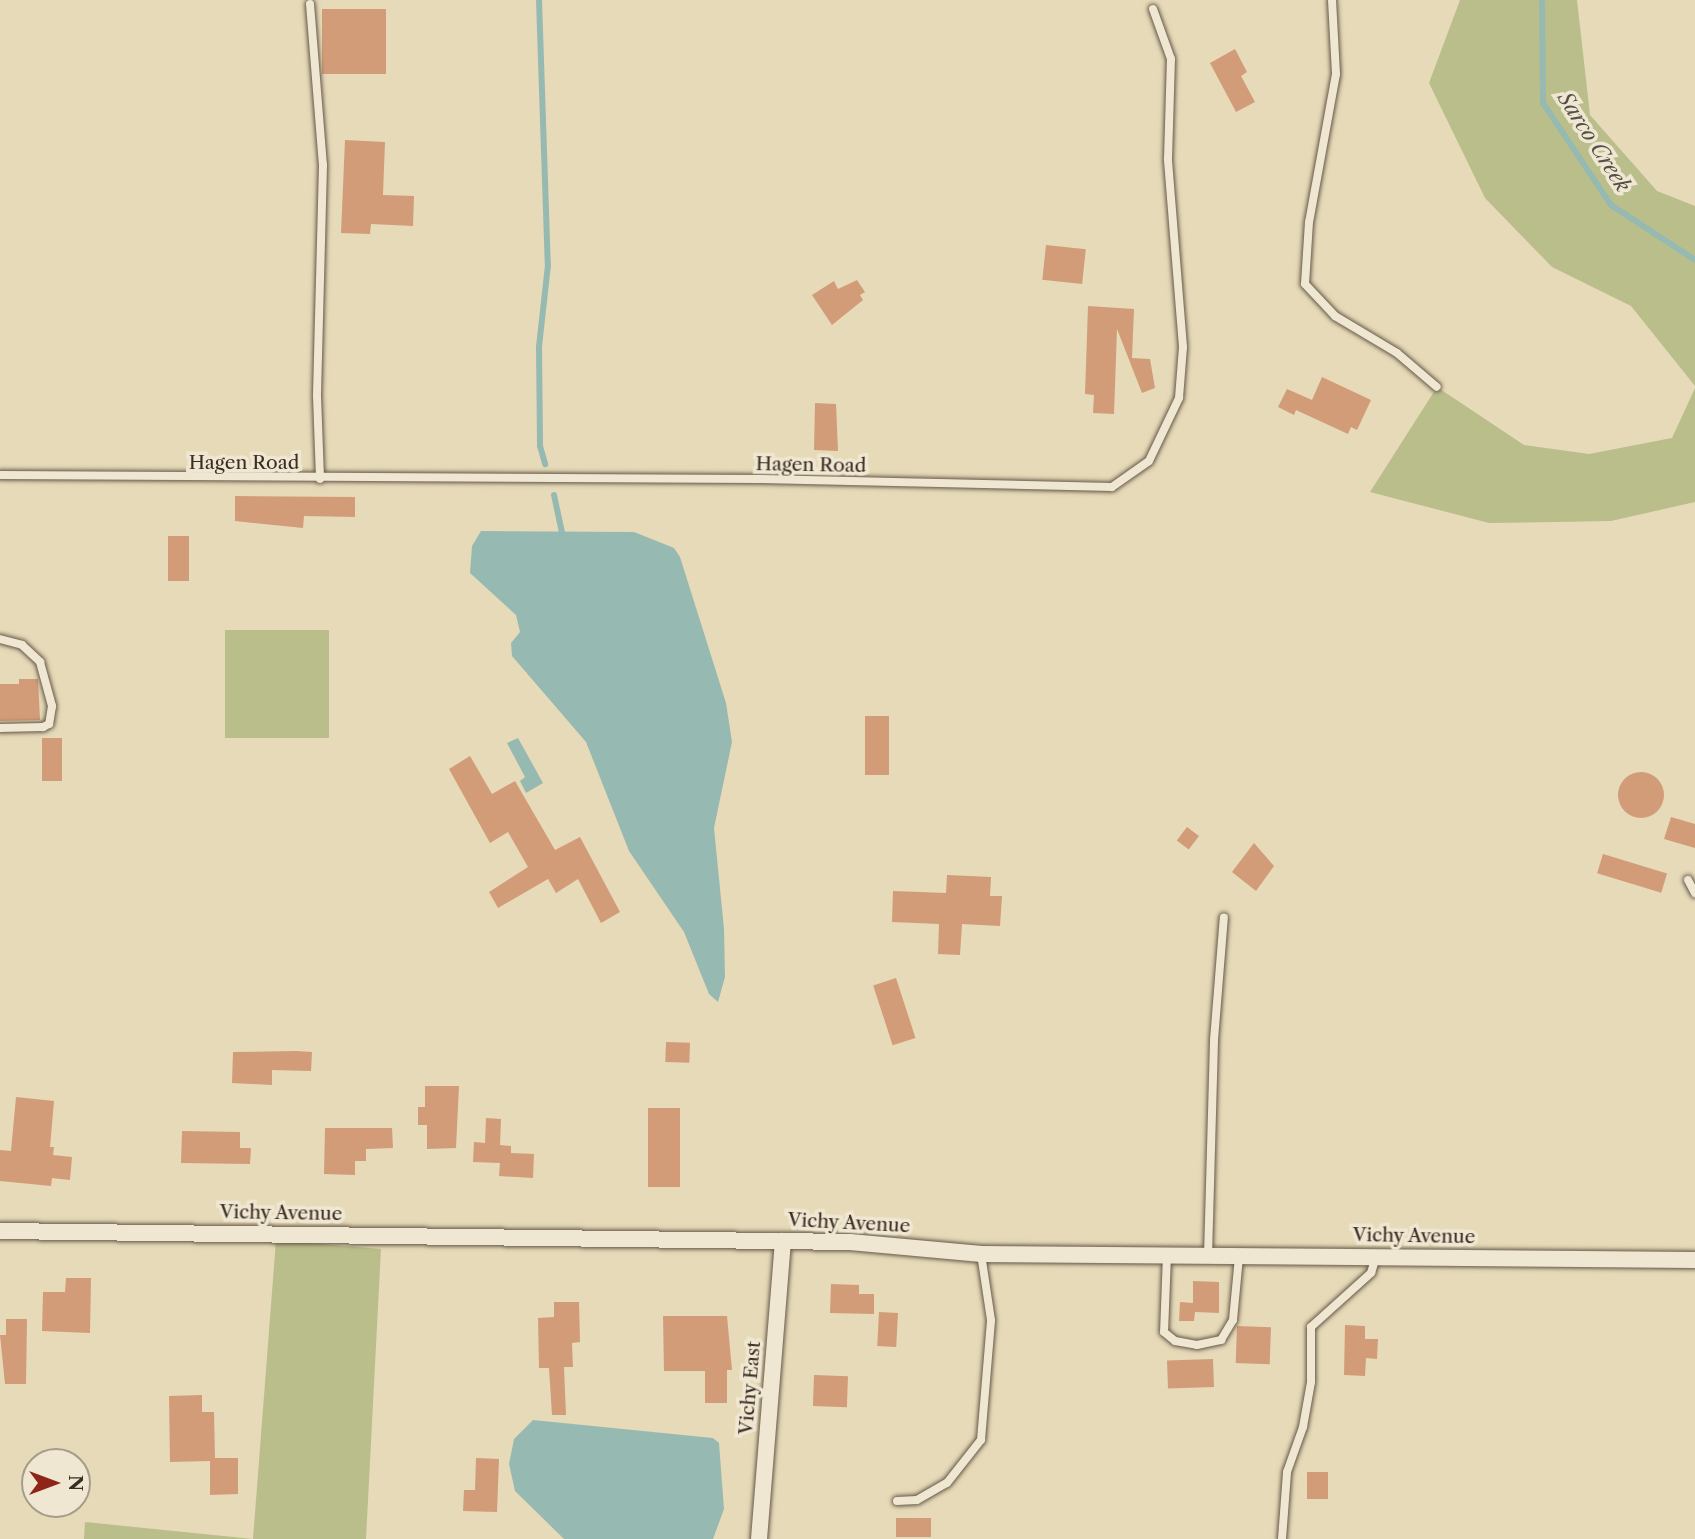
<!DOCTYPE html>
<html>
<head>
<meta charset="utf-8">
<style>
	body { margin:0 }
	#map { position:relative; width:1695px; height:1539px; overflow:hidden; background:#e6dab8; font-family:"Libre Caslon Text",serif }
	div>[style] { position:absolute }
	.green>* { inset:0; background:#babe8b; transform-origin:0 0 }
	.water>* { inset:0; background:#96bab1 }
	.stream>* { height:6px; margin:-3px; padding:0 3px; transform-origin:3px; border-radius:3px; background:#96bab1 }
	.building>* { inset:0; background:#d29c78; transform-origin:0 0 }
	.round { border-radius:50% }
	.roads { filter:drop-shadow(0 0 2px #665849) drop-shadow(0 0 2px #665849) }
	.lane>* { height:8px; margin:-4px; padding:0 4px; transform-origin:4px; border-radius:4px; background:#efe7d1 }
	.street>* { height:16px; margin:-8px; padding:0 8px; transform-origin:8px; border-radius:8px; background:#efe7d1 }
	span { translate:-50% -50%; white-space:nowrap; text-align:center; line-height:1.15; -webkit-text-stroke:7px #efe7d1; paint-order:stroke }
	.street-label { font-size:19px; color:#3b2c24 }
	.water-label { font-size:21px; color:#525047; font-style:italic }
	.north { position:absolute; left:21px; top:1448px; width:70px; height:70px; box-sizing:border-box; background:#efe7d1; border:2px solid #a79c8c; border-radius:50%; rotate:90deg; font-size:19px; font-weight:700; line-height:28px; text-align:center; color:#3b2c24 }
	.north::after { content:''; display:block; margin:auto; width:24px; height:32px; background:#8f2418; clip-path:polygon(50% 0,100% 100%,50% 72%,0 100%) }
</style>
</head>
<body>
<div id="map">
	<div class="green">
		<i style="clip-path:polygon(1460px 0,1577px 0,1590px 115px,1657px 191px,1695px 206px,1695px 386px,1631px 306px,1552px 267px,1485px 198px,1429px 83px)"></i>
		<i style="clip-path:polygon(1437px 387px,1524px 445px,1589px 454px,1672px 438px,1695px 388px,1695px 502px,1611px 521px,1489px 523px,1370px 492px)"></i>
		<i style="left:329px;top:630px;width:108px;height:104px;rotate:90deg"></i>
		<i style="clip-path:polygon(276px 1240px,381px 1249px,366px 1539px,84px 1539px,85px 1522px,253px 1539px)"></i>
	</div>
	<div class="water">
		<i style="clip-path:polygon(481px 531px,634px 532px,674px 548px,680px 557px,726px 703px,732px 742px,714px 828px,724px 929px,725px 977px,718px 1002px,709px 994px,684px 932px,629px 851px,586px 742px,512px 656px,511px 643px,520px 632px,516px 615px,470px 573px,472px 546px)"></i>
		<i style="clip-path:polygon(518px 738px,543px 783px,526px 793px,520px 781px,525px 777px,507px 743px)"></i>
		<i style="clip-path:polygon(533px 1420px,713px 1438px,719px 1443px,724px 1509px,713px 1539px,564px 1539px,515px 1491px,509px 1464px,514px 1439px)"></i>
	</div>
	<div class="stream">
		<i style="left:539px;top:0;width:265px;rotate:88.1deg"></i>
		<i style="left:548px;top:265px;width:82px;rotate:96.3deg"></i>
		<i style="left:539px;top:347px;width:99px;rotate:89.4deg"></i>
		<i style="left:540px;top:446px;width:19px;rotate:74deg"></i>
		<i style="left:1542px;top:0;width:103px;rotate:89.4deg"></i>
		<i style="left:1543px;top:103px;width:123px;rotate:56.3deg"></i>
		<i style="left:1611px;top:205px;width:100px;rotate:33.2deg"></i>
		<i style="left:554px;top:495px;width:40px;rotate:78deg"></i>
	</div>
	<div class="building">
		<i style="left:322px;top:9px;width:64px;height:65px"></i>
		<i style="clip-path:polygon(1235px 49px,1247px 72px,1241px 76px,1255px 102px,1236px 112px,1210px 63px)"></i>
		<i style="clip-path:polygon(345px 140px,385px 142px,383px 195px,414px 196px,413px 226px,371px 224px,370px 234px,341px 233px)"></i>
		<i style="left:1046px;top:245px;width:40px;height:35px;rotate:6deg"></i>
		<i style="clip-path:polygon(857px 280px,865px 292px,860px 295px,863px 300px,832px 325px,812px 295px,834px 281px,838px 289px)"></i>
		<i style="clip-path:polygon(1088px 306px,1134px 309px,1132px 358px,1150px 359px,1155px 388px,1142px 393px,1117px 329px,1114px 414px,1093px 413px,1094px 395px,1085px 394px)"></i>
		<i style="clip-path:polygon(1322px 377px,1371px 400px,1357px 430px,1351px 427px,1348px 434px,1296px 410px,1294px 415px,1278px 407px,1287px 389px,1312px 400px)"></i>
		<i style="clip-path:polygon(815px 403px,836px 404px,838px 451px,814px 450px)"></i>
		<i style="clip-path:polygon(235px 496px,355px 497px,355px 517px,304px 516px,303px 528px,235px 521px)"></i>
		<i style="left:168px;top:536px;width:21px;height:45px"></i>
		<i style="clip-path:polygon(19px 679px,38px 679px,40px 720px,0 721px,0 684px,19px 684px)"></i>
		<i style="left:865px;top:716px;width:24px;height:59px"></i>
		<i style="left:42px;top:738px;width:20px;height:43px"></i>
		<i style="clip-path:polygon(470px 756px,492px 794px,515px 781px,555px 850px,580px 837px,620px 912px,601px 923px,578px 879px,556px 893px,548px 879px,498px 908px,489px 892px,528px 867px,508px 832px,490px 843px,449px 769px)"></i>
		<i class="round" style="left:1618px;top:772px;width:46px;height:46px"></i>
		<i style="clip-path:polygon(1671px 817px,1695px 824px,1695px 848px,1664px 839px)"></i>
		<i style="left:1187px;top:827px;width:15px;height:17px;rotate:37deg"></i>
		<i style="clip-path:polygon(1254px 843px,1274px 866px,1256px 891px,1232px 872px)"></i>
		<i style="left:1603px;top:854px;width:67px;height:20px;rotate:17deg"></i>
		<i style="clip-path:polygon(947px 875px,991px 877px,990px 896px,1002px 896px,1000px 926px,962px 924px,960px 955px,938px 954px,939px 924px,892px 922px,893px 891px,946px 893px)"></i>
		<i style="left:896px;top:978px;width:63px;height:24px;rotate:72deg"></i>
		<i style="left:666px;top:1042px;width:24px;height:20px;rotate:2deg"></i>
		<i style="clip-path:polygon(296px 1051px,312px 1052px,311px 1071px,272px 1070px,272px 1085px,232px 1083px,233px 1052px)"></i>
		<i style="clip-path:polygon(425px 1086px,459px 1086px,456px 1148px,427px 1149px,427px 1125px,418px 1125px,418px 1107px,425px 1107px)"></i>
		<i style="clip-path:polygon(16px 1097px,54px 1101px,50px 1147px,54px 1147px,53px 1155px,72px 1157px,70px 1180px,52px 1178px,51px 1186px,0 1181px,0 1150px,11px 1151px)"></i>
		<i style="left:648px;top:1108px;width:32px;height:79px"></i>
		<i style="clip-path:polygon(486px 1118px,501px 1119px,500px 1145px,511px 1146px,511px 1153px,534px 1154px,533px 1178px,499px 1176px,500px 1163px,473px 1162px,474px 1142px,485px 1143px)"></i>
		<i style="clip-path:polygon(325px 1128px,392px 1128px,393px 1148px,366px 1149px,366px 1161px,355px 1161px,355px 1175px,324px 1174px)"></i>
		<i style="clip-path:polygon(182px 1131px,240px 1132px,240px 1148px,251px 1148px,250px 1164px,181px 1163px)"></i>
		<i style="clip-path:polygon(66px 1278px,91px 1278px,90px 1333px,42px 1331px,43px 1292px,65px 1292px)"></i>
		<i style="clip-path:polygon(1193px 1281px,1219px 1282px,1219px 1313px,1195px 1312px,1194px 1321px,1179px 1321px,1180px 1302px,1193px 1303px)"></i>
		<i style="clip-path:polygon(831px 1284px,859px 1285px,859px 1294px,874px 1294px,874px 1314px,830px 1313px)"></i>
		<i style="clip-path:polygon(554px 1302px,579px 1302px,580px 1342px,572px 1343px,573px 1367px,564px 1367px,566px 1415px,552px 1415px,549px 1368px,539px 1368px,538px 1318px,554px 1317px)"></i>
		<i style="left:879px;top:1312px;width:19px;height:34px;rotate:3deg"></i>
		<i style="clip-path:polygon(663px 1316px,727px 1316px,732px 1370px,727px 1370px,727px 1403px,705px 1403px,705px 1371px,664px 1371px)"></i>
		<i style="clip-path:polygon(6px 1319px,27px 1319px,26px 1384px,5px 1384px,0 1335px,6px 1335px)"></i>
		<i style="clip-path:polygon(1345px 1325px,1365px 1326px,1365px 1339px,1378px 1339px,1377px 1359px,1366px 1358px,1365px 1376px,1344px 1375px)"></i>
		<i style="left:1237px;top:1326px;width:34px;height:37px;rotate:2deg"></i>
		<i style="left:1213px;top:1359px;width:28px;height:46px;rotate:88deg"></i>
		<i style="left:814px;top:1375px;width:34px;height:31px;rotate:2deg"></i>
		<i style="clip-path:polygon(202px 1395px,202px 1412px,214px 1412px,215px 1458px,238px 1458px,238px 1494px,210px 1495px,210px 1461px,170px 1462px,169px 1396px)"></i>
		<i style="clip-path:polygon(476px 1458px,499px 1459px,497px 1512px,463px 1511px,464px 1490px,475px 1490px)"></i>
		<i style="left:1307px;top:1472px;width:21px;height:27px"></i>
		<i style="left:896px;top:1518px;width:35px;height:19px"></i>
	</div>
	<div class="roads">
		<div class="lane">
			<i style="left:1332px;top:0;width:74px;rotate:86.9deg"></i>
			<i style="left:1336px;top:74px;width:150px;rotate:100.3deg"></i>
			<i style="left:1309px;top:222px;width:62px;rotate:93.7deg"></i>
			<i style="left:1305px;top:284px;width:44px;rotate:46.8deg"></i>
			<i style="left:1335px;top:316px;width:72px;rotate:30.8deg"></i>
			<i style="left:1397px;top:353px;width:52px;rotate:40.4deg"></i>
			<i style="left:310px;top:4px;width:162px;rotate:85.4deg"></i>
			<i style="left:323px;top:165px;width:231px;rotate:91.5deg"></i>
			<i style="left:317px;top:396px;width:83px;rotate:87.9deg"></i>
			<i style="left:0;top:475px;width:761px;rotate:0.3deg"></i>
			<i style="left:761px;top:479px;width:351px;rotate:1.3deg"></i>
			<i style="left:1112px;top:487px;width:45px;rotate:-35.1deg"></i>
			<i style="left:1149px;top:461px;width:70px;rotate:-64.5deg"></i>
			<i style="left:1179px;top:398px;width:51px;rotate:-85.5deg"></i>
			<i style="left:1183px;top:347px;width:189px;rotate:-94.6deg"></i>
			<i style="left:1168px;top:159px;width:100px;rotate:-88.3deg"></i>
			<i style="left:1171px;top:59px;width:53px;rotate:-109.8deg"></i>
			<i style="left:0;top:639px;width:23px;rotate:15deg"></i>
			<i style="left:22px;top:645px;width:25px;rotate:43deg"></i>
			<i style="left:40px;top:662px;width:46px;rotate:74.7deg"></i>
			<i style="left:52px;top:706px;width:18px;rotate:99deg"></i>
			<i style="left:49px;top:724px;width:7px;rotate:153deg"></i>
			<i style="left:43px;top:727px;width:43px;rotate:178.7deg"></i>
			<i style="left:1688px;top:880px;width:15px;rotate:62deg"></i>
			<i style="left:1167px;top:1255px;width:77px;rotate:92.2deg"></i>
			<i style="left:1164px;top:1332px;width:14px;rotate:39deg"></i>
			<i style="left:1175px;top:1341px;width:22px;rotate:10deg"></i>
			<i style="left:1197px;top:1345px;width:25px;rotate:-12deg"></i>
			<i style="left:1221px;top:1340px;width:23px;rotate:-59deg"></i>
			<i style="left:1233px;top:1320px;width:64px;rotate:-84.6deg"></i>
			<i style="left:1208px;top:1256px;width:216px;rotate:-88.4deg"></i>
			<i style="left:1214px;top:1040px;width:123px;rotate:-85.4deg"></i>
			<i style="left:897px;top:1501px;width:20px;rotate:-3deg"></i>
			<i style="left:917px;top:1500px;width:34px;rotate:-30deg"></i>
			<i style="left:947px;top:1483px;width:55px;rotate:-51.7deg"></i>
			<i style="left:981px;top:1440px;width:120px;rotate:-85.2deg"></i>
			<i style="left:991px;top:1320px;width:67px;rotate:-98.6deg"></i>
			<i style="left:1282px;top:1539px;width:67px;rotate:-85.7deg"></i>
			<i style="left:1287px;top:1472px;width:48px;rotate:-70.4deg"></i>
			<i style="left:1303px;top:1427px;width:46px;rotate:-79.9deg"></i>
			<i style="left:1311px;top:1382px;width:55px;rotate:-90deg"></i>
			<i style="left:1311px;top:1327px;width:81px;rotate:-42deg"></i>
			<i style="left:1371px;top:1273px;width:17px;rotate:-73deg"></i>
		</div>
		<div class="street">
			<i style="left:0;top:1231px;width:850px;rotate:0.74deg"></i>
			<i style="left:850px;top:1242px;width:132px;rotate:5.2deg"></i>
			<i style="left:981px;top:1254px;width:714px;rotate:0.48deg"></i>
			<i style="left:759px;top:1539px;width:299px;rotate:-85.4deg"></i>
		</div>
	</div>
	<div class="street-label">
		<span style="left:244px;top:463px">Hagen Road</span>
		<span style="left:811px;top:465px;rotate:1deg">Hagen Road</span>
		<span style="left:281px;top:1213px;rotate:1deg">Vichy Avenue</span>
		<span style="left:849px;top:1223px;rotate:3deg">Vichy Avenue</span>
		<span style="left:1414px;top:1236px;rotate:1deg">Vichy Avenue</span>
		<span style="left:750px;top:1388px;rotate:-85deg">Vichy East</span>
	</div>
	<div class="water-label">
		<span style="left:1594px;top:142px;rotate:57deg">Sarco Creek</span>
	</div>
	<div class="north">N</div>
</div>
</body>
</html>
